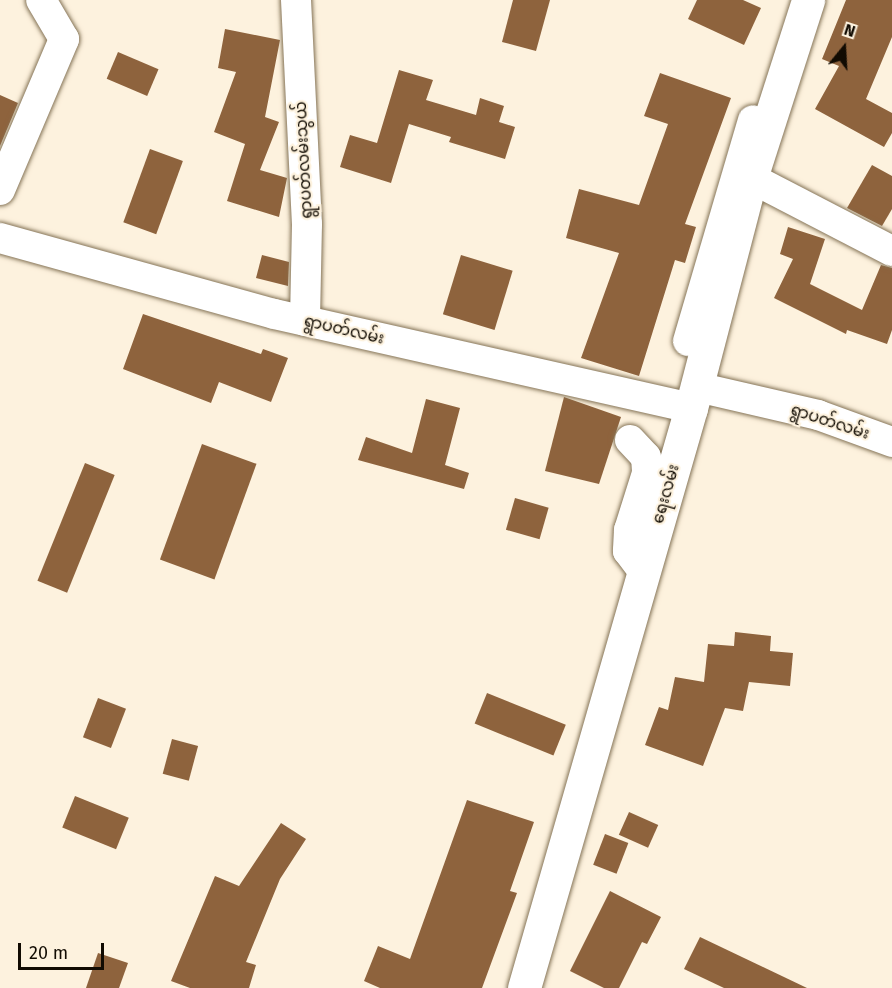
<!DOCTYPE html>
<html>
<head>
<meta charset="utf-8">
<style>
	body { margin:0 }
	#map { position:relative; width:892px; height:988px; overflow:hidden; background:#fdf2de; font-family:"Fira Sans","Noto Sans Myanmar",sans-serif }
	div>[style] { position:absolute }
	.building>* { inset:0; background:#8e633d; transform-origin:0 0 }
	.roads { filter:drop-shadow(0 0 2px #857457) drop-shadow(0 0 2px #857457) }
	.minor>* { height:30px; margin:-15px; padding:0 15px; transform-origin:15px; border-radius:15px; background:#fff }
	.tertiary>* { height:33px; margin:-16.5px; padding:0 16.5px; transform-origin:16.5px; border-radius:16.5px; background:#fff }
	span { translate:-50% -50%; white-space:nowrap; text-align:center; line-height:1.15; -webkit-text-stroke:4.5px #fdf2de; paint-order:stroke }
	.street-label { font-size:16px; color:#110b02 }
	.north { position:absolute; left:814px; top:18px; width:60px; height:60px; -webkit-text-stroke:4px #fdf2de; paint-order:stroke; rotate:18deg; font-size:16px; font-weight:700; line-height:24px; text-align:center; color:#110b02 }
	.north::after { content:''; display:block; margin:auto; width:21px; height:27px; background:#110b02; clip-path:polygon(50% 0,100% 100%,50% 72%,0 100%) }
	.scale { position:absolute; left:18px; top:943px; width:86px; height:27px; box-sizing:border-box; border:3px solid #110b02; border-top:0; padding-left:8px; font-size:18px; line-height:21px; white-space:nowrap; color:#110b02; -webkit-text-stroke:4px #fdf2de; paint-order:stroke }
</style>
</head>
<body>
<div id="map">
	<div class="building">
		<i style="clip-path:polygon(513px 0,550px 0,536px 51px,502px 42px)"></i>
		<i style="clip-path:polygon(697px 0,743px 0,761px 8px,744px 45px,688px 19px)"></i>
		<i style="clip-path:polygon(846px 0,892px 0,892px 37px,866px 99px,892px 113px,892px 133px,884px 147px,815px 109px,839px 66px,822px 59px)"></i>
		<i style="clip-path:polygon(225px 29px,280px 40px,265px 117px,279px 122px,260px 170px,287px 178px,279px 217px,227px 201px,245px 144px,214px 132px,236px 72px,218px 68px)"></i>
		<i style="left:118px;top:52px;width:44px;height:29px;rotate:23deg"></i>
		<i style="clip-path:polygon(399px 70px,433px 80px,426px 100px,476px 115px,480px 98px,504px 106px,499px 122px,515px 127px,505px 159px,449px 142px,451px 137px,409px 124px,391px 183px,340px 167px,350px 135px,377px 143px)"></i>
		<i style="clip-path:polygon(660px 73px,731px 98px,685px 224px,696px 227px,685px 263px,675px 260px,639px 376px,581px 358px,619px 253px,566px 238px,579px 189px,639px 205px,668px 124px,644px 116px)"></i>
		<i style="clip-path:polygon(0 95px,18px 103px,0 146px)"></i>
		<i style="left:150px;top:149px;width:35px;height:78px;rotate:20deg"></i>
		<i style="clip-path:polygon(872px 165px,892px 176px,892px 209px,882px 226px,847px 208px)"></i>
		<i style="clip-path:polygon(788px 227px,825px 239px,810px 284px,862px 310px,881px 265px,892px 268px,892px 330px,887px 344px,847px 330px,846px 334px,774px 298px,793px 259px,780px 254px)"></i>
		<i style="clip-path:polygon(262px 255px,289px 262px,288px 286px,256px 278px)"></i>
		<i style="left:461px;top:255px;width:54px;height:62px;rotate:17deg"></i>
		<i style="clip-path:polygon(143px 314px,261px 354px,263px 349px,288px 358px,271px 402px,219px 382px,211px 403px,123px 369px)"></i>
		<i style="clip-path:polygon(564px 397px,621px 417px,599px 484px,545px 471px)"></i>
		<i style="clip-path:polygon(426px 399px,460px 408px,445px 465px,469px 473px,464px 489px,358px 460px,366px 437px,412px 453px)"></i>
		<i style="left:202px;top:444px;width:58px;height:123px;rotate:20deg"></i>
		<i style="left:85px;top:463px;width:32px;height:127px;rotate:22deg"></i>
		<i style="left:515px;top:498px;width:35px;height:33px;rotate:16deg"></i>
		<i style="clip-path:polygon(735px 632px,771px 636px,770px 651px,793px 653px,790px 686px,749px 682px,743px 711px,725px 708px,703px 766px,645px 745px,659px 707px,668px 710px,675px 677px,704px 682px,708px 644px,734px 646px)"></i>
		<i style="left:487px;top:693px;width:85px;height:33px;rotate:22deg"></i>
		<i style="left:98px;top:698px;width:30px;height:42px;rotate:21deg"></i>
		<i style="left:172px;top:739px;width:27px;height:36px;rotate:15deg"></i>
		<i style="left:75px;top:796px;width:58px;height:34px;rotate:22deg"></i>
		<i style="clip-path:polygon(467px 800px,534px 822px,510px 891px,517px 893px,482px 988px,380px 988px,364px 981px,378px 946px,410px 959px)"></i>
		<i style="left:629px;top:812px;width:32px;height:25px;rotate:24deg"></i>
		<i style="clip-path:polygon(281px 823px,306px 839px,280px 879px,246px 962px,256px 965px,249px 988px,190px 988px,171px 981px,215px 876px,239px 886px)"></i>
		<i style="left:605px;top:834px;width:25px;height:33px;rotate:21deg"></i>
		<i style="clip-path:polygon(610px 891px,661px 917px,647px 944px,642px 942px,619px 988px,604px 988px,570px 971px)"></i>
		<i style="clip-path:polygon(700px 937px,807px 988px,724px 988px,684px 969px)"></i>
		<i style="clip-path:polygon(98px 953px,128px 963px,119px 988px,86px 988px)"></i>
	</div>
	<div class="roads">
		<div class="minor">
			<i style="left:296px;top:0;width:224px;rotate:87.2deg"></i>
			<i style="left:307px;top:224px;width:97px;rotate:91.2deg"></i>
			<i style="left:751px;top:178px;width:159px;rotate:27.4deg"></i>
			<i style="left:0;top:190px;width:164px;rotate:-67deg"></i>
			<i style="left:64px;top:39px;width:45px;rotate:-120.5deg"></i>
			<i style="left:0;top:238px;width:284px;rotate:15.5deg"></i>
			<i style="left:274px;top:314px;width:427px;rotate:12.7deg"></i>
			<i style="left:688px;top:341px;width:230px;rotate:-73.6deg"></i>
			<i style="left:697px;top:387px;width:124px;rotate:13deg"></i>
			<i style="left:818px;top:415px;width:79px;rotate:20deg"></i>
			<i style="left:630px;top:440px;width:23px;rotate:47deg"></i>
			<i style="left:646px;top:457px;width:16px;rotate:86deg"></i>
			<i style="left:647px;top:473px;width:60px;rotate:107.5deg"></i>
			<i style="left:629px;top:530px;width:21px;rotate:93deg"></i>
			<i style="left:628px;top:551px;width:26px;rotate:53deg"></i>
		</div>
		<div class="tertiary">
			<i style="left:524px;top:988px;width:604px;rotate:-73.94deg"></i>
			<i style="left:691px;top:408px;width:238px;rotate:-75.4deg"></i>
			<i style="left:751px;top:178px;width:187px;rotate:-72.2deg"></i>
		</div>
	</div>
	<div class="street-label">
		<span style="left:304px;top:160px;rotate:-93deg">ရွာပတ်လမ်းသွယ်</span>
		<span style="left:344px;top:330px;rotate:13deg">ရွာပတ်လမ်း</span>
		<span style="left:830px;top:422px;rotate:18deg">ရွာပတ်လမ်း</span>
		<span style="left:666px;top:494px;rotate:-74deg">ရေးလမ်း</span>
	</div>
	<div class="north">N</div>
	<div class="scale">20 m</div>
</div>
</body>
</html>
